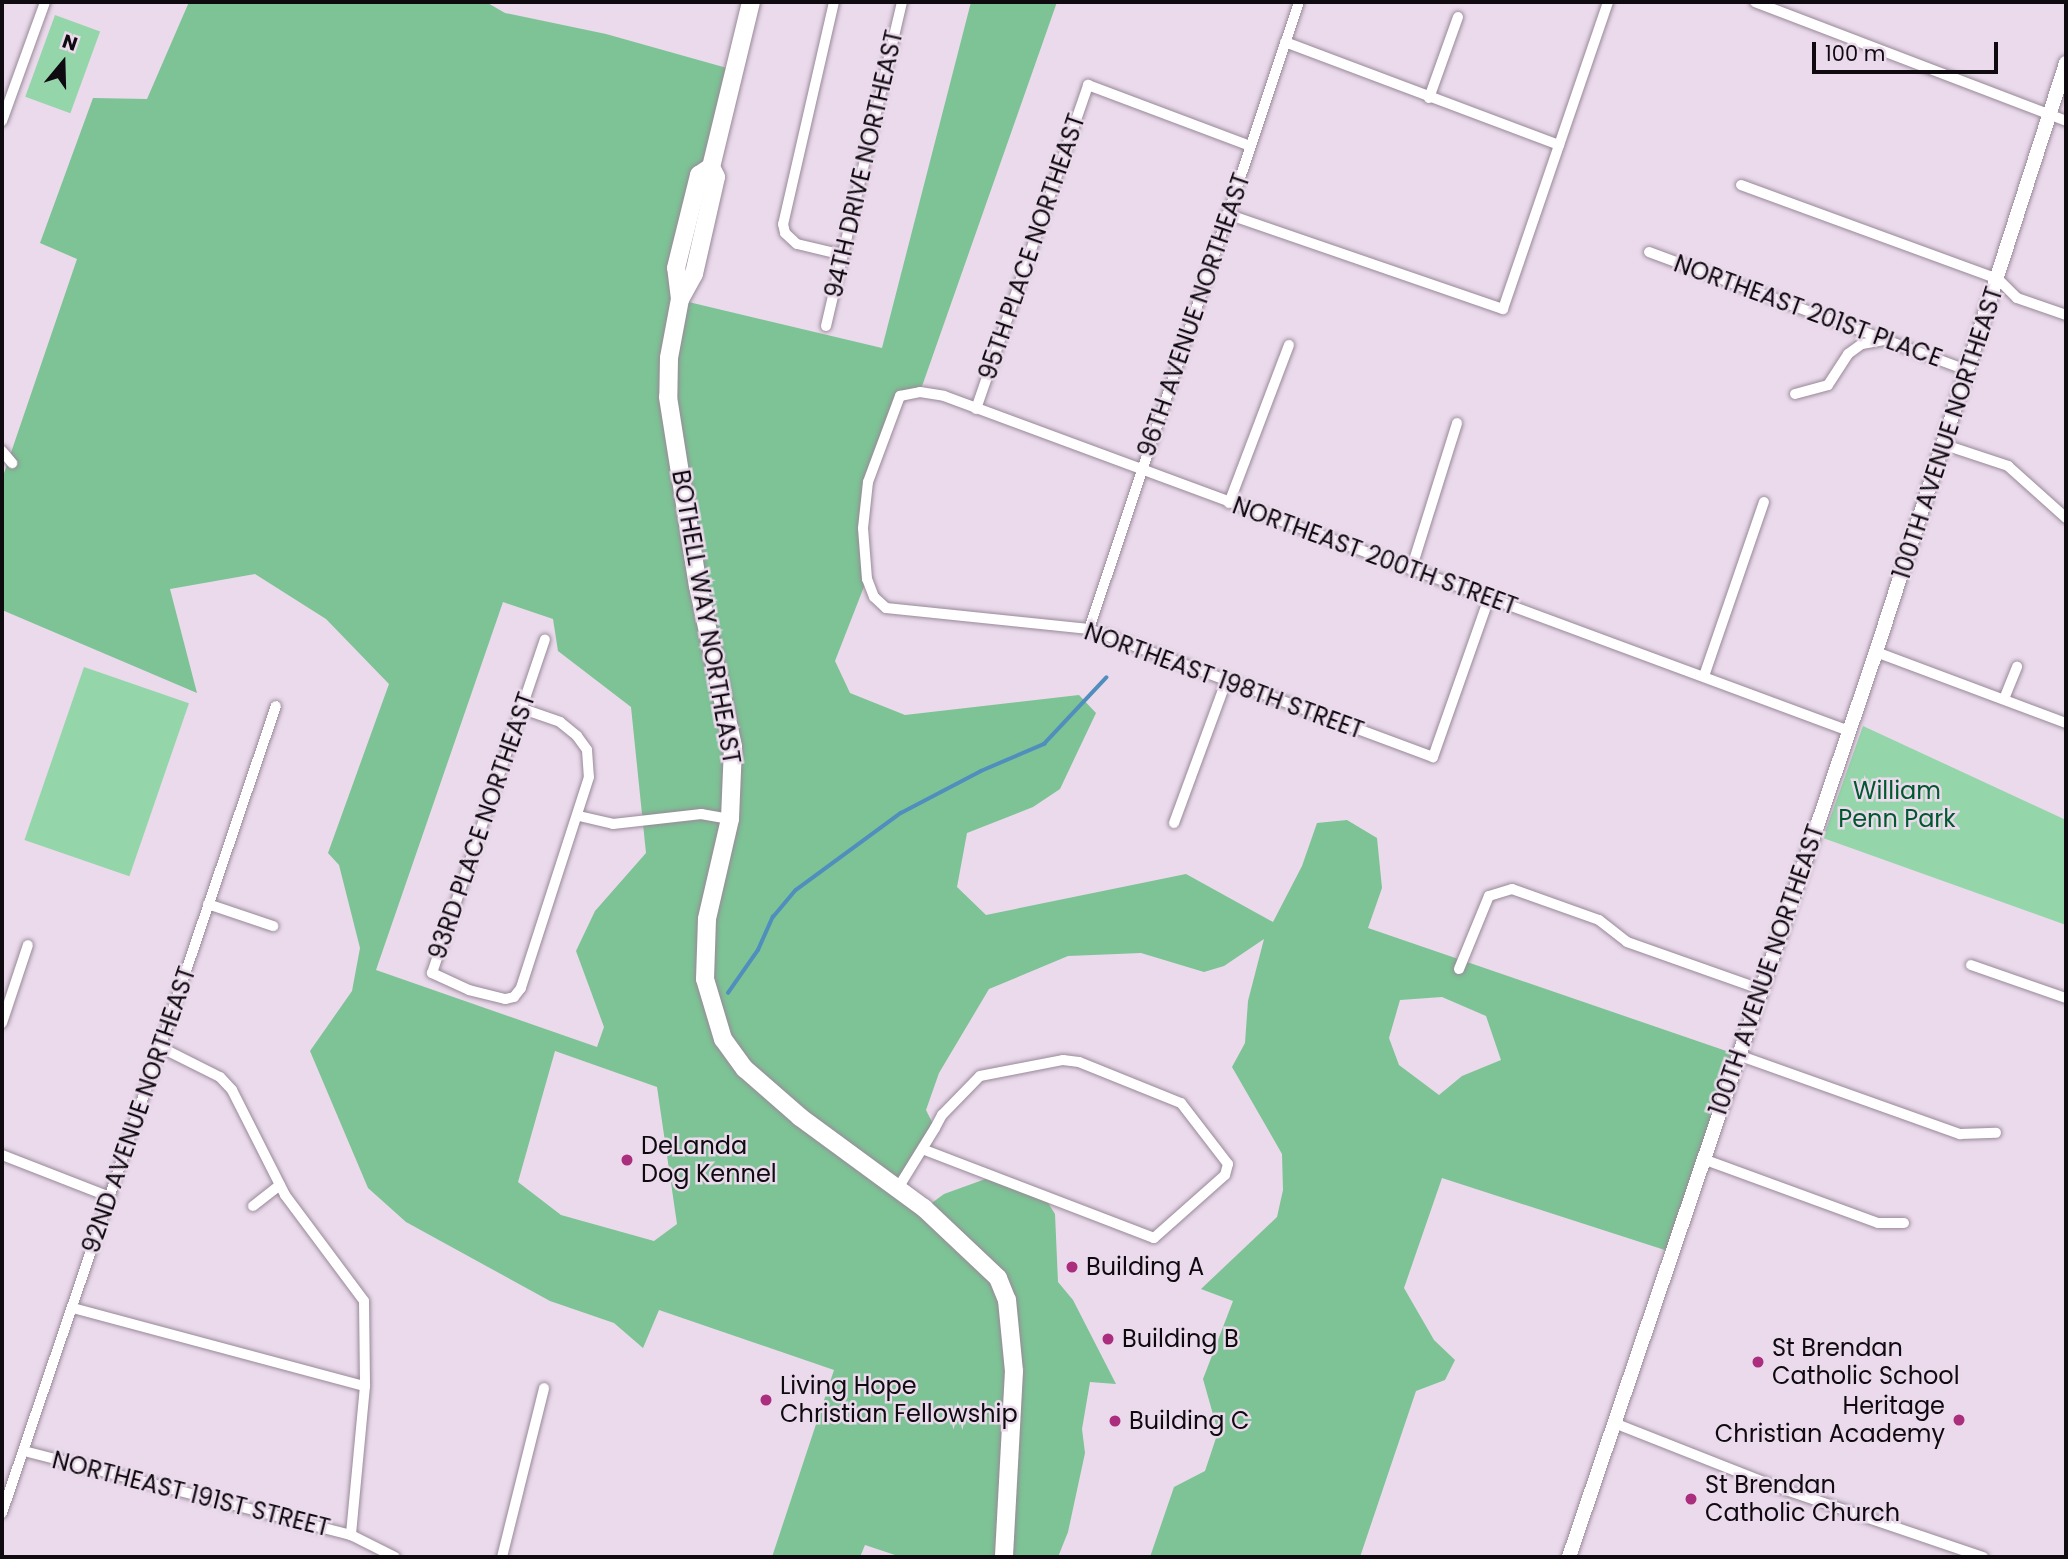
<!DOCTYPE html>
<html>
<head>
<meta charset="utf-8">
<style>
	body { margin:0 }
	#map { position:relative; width:2068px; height:1559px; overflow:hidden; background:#eadaeb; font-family:Poppins,sans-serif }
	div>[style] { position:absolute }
	.green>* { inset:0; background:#94d6aa; transform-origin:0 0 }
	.forest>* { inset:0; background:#7dc395 }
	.stream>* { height:3.5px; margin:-1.75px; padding:0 1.75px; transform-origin:1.75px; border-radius:1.75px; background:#508ebe }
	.roads { filter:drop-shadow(0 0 2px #988999) drop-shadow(0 0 2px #988999) }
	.minor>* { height:10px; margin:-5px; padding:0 5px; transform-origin:5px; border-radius:5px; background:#fff }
	.tertiary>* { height:14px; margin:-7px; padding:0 7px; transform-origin:7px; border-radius:7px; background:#fff }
	.primary>* { height:18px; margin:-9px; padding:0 9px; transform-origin:9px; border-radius:9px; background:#fff }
	.dots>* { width:19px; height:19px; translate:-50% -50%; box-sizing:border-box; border:4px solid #eadaeb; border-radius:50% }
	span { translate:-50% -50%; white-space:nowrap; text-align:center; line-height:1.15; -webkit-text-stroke:5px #eadaeb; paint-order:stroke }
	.street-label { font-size:24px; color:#0f0a10 }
	.park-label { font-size:24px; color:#00582f }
	.poi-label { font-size:24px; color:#0f0a10 }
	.left { translate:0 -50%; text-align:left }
	.right { translate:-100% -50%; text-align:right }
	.frame { position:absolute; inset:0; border:4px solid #0f0a10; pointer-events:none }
	.north { position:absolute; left:28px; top:28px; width:70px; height:70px; -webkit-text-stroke:5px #eadaeb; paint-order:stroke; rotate:19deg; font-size:19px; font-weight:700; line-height:28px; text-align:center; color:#0f0a10 }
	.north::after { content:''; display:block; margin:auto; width:24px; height:32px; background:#0f0a10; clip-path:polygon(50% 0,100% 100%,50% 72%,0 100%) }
	.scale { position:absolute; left:1812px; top:42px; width:186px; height:32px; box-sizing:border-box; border:4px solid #0f0a10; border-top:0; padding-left:9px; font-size:21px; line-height:24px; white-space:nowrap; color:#0f0a10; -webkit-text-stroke:5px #eadaeb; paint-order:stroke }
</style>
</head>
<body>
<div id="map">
	<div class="green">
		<i style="left:55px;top:15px;width:48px;height:87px;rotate:20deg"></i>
		<i style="left:84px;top:667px;width:111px;height:183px;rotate:19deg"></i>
		<i style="clip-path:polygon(1863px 726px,2066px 820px,2066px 925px,1823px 838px)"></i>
	</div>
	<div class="forest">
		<i style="clip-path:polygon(evenodd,189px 2px,486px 2px,505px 13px,606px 34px,734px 70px,676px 299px,882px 348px,971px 2px,1088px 2px,1057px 2px,920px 392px,900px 397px,868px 482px,867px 579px,835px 661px,850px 693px,905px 715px,1079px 695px,1096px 713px,1060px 789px,1033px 807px,967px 833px,957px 887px,986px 915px,1186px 874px,1273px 922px,1302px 866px,1317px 823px,1347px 820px,1377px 838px,1382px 888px,1368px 928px,1738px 1055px,1671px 1252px,1442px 1178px,1404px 1288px,1434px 1340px,1455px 1360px,1445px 1380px,1416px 1391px,1360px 1557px,1150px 1557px,1174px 1487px,1205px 1471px,1218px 1432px,1203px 1379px,1233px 1301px,1201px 1289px,1277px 1217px,1283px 1190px,1282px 1154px,1232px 1067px,1245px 1043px,1248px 1001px,1264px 939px,1224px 966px,1204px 972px,1141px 953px,1068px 956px,989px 989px,939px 1073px,926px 1110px,935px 1128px,898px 1188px,925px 1208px,944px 1194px,991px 1177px,1045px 1198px,1055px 1214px,1058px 1282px,1073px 1300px,1116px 1384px,1090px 1382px,1082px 1429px,1085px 1453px,1068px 1532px,1058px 1557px,901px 1557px,865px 1545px,860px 1557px,772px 1557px,834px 1370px,659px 1310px,643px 1348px,614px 1323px,550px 1301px,406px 1222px,368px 1188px,310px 1051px,352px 991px,360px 948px,339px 865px,328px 853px,389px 684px,326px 619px,255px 574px,170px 589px,197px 693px,2px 610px,2px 479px,77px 259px,40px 243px,93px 98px,147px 99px,189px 2px,503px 602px,553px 619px,558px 651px,631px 707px,646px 853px,595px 911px,576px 951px,604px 1027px,597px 1047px,376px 970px,503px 602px,189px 2px,1442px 997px,1486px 1016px,1501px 1060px,1462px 1076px,1439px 1095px,1399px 1065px,1389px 1038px,1400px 1000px,1442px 997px,189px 2px,555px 1051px,657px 1087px,677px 1224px,654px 1241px,561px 1215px,518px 1182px,555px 1051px)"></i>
	</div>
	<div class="stream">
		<i style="left:728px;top:993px;width:52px;rotate:-55.1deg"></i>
		<i style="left:758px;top:950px;width:36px;rotate:-66deg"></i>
		<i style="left:773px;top:917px;width:35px;rotate:-50deg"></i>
		<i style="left:796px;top:890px;width:130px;rotate:-36.3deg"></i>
		<i style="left:901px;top:813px;width:90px;rotate:-27.7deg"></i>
		<i style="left:981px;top:771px;width:69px;rotate:-23.2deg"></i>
		<i style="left:1044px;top:744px;width:91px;rotate:-46.8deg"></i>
	</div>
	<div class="roads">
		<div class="minor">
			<i style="left:834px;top:2px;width:228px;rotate:102.9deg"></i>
			<i style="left:783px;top:224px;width:9px;rotate:77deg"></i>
			<i style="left:785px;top:233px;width:16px;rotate:43deg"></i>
			<i style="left:797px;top:244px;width:47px;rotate:13.4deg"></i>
			<i style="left:1755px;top:2px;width:333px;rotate:20.9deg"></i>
			<i style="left:1285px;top:42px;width:293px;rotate:20.6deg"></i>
			<i style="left:1429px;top:98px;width:86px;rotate:-70.3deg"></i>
			<i style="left:2px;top:121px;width:127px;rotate:-70.1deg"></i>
			<i style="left:1741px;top:185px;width:274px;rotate:20.1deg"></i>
			<i style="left:1998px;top:279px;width:27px;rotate:45deg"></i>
			<i style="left:2017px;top:298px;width:52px;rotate:19.1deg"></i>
			<i style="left:1227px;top:214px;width:292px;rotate:19deg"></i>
			<i style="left:1503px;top:309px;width:324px;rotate:-71.1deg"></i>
			<i style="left:1649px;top:252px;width:339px;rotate:20.4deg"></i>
			<i style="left:826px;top:326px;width:333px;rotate:-76.8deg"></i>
			<i style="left:1795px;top:394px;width:34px;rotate:-15deg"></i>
			<i style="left:1828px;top:385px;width:37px;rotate:-57deg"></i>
			<i style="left:1848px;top:354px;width:17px;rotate:-36deg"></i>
			<i style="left:1862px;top:344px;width:22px;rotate:-10deg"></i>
			<i style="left:976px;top:409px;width:343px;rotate:-70.9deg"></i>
			<i style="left:1088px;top:85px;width:173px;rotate:20.6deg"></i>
			<i style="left:1942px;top:444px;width:70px;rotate:18.4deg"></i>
			<i style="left:2008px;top:466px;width:78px;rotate:41.9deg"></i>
			<i style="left:2px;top:451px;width:16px;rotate:50deg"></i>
			<i style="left:1229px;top:503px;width:169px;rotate:-69.2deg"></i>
			<i style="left:1411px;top:570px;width:154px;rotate:-72.6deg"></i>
			<i style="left:1489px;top:598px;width:169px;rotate:109.4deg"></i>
			<i style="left:1433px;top:757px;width:367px;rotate:-159.6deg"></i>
			<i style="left:1089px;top:629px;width:204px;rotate:-174.1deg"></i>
			<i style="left:886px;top:608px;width:16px;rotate:-137deg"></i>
			<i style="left:874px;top:597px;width:19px;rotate:-111deg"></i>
			<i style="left:867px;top:579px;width:51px;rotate:-94.5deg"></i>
			<i style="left:863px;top:528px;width:46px;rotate:-83.8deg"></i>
			<i style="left:868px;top:482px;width:92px;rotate:-69.6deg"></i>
			<i style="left:900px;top:396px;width:20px;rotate:-11deg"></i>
			<i style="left:920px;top:392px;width:24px;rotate:9deg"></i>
			<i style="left:944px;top:396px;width:965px;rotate:20.31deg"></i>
			<i style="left:1089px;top:629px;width:661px;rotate:-71.48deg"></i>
			<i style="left:1876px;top:652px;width:203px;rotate:20.5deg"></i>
			<i style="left:1704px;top:676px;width:184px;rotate:-71deg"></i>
			<i style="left:2004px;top:699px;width:35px;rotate:-68deg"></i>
			<i style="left:523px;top:709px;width:39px;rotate:19deg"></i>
			<i style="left:560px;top:722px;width:22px;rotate:39deg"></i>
			<i style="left:577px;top:736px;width:17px;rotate:54deg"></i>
			<i style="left:587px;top:750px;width:27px;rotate:86deg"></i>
			<i style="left:589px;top:777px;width:222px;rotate:107.9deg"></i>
			<i style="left:521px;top:988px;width:11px;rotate:128deg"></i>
			<i style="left:514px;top:997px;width:9px;rotate:167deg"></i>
			<i style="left:505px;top:999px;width:37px;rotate:-166deg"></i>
			<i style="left:469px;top:990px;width:41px;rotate:-155.3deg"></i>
			<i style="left:432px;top:973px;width:352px;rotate:-71.3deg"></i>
			<i style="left:579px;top:816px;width:35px;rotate:13deg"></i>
			<i style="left:613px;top:824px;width:89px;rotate:-6.5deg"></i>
			<i style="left:701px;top:814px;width:29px;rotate:10deg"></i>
			<i style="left:1174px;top:823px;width:153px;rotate:-69.8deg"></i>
			<i style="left:208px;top:904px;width:69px;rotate:18.7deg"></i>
			<i style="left:1971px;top:965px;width:101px;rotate:19.2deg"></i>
			<i style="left:1459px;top:969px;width:79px;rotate:-67.7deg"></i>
			<i style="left:1489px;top:896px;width:24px;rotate:-17deg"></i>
			<i style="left:1512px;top:889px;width:92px;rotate:19.6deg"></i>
			<i style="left:1599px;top:920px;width:36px;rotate:38deg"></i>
			<i style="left:1627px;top:942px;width:141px;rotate:19.5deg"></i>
			<i style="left:2px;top:1023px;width:82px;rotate:-71.6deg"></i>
			<i style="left:162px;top:1048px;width:65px;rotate:26.6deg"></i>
			<i style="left:220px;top:1077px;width:18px;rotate:47deg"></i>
			<i style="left:232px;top:1090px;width:118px;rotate:63.2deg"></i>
			<i style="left:285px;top:1195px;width:132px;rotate:53.3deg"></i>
			<i style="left:364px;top:1301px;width:85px;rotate:89.3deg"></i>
			<i style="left:365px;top:1386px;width:150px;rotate:95.4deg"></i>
			<i style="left:1738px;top:1055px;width:236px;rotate:19.6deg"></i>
			<i style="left:1960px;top:1134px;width:36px;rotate:-2deg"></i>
			<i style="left:2px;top:1155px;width:116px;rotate:21.3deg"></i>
			<i style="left:1703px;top:1159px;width:186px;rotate:20.1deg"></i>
			<i style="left:1878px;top:1223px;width:26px"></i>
			<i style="left:898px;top:1188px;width:70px;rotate:-58.3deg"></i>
			<i style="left:935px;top:1128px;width:15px;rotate:-62deg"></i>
			<i style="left:942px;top:1115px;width:54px;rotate:-45.7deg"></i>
			<i style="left:980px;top:1076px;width:85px;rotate:-10.9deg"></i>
			<i style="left:1063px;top:1060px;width:16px;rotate:7deg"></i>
			<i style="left:1079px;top:1062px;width:110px;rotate:21.9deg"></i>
			<i style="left:1181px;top:1103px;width:77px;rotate:52.4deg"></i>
			<i style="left:1228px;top:1164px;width:11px;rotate:105deg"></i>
			<i style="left:1225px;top:1175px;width:95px;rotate:138.4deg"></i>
			<i style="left:1154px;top:1238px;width:248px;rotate:-159deg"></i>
			<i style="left:253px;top:1206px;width:34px;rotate:-38deg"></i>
			<i style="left:73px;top:1308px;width:302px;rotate:15deg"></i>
			<i style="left:1614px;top:1423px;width:172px;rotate:21.5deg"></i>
			<i style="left:1774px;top:1486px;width:221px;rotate:18.8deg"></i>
			<i style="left:24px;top:1451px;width:338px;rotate:14.4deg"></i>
			<i style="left:351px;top:1535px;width:49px;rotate:26.6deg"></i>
			<i style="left:2px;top:1513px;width:852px;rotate:-71.25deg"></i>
			<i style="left:502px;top:1557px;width:174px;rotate:-76deg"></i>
		</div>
		<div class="tertiary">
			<i style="left:1569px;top:1557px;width:956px;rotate:-71.26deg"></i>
			<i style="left:1876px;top:652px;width:619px;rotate:-72.12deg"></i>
		</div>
		<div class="primary">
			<i style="left:751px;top:2px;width:170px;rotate:103.6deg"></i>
			<i style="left:711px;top:167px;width:11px;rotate:63deg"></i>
			<i style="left:716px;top:177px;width:99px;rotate:102.8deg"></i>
			<i style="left:694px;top:274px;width:29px;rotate:119deg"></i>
			<i style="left:680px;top:299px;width:60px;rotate:100.6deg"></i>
			<i style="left:669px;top:358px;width:39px;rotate:91deg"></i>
			<i style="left:668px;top:397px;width:191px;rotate:81deg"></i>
			<i style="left:698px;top:586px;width:165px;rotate:77.7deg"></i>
			<i style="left:733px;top:747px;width:72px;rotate:92.4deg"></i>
			<i style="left:730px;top:819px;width:103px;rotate:103deg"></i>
			<i style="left:707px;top:919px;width:60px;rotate:91.9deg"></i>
			<i style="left:705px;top:979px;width:63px;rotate:73.3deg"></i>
			<i style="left:723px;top:1039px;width:37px;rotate:54deg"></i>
			<i style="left:745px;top:1069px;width:73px;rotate:41.1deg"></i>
			<i style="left:800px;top:1117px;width:154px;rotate:36.3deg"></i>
			<i style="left:924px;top:1208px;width:102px;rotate:43.4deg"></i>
			<i style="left:998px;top:1278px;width:24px;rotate:68deg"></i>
			<i style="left:1007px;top:1300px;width:71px;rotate:84.4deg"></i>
			<i style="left:1014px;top:1371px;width:186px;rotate:93.1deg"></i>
			<i style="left:680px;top:299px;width:31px;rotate:-97deg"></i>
			<i style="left:676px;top:268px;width:96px;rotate:-76.1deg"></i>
			<i style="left:699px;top:175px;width:14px;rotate:-34deg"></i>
		</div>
	</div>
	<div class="dots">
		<i style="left:627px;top:1160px;background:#ab2d7e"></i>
		<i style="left:1072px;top:1267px;background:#ab2d7e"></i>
		<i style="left:1108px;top:1339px;background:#ab2d7e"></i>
		<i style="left:1758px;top:1362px;background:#ab2d7e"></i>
		<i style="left:766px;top:1400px;background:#ab2d7e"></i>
		<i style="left:1959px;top:1420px;background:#ab2d7e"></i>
		<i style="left:1115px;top:1421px;background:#ab2d7e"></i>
		<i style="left:1691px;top:1499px;background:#ab2d7e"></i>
	</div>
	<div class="street-label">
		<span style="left:864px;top:164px;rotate:-77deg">94TH DRIVE NORTHEAST</span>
		<span style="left:1032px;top:247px;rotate:-71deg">95TH PLACE NORTHEAST</span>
		<span style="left:1808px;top:311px;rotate:20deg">NORTHEAST 201ST PLACE</span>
		<span style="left:1194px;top:315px;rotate:-71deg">96TH AVENUE NORTHEAST</span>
		<span style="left:1948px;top:433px;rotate:-72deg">100TH AVENUE NORTHEAST</span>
		<span style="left:1375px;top:556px;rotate:20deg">NORTHEAST 200TH STREET</span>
		<span style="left:706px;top:617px;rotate:80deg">BOTHELL WAY NORTHEAST</span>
		<span style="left:1224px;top:681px;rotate:20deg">NORTHEAST 198TH STREET</span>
		<span style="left:482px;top:826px;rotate:-71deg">93RD PLACE NORTHEAST</span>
		<span style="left:1767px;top:970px;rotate:-71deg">100TH AVENUE NORTHEAST</span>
		<span style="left:139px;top:1110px;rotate:-71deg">92ND AVENUE NORTHEAST</span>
		<span style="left:191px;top:1494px;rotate:14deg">NORTHEAST 191ST STREET</span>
	</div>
	<div class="park-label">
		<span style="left:1897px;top:805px">William<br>Penn Park</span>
	</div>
	<div class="poi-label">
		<span class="left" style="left:641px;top:1160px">DeLanda<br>Dog Kennel</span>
		<span class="left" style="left:1086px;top:1267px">Building A</span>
		<span class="left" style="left:1122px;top:1339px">Building B</span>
		<span class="left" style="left:1772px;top:1362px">St Brendan<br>Catholic School</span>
		<span class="left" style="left:780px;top:1400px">Living Hope<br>Christian Fellowship</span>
		<span class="right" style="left:1945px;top:1420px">Heritage<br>Christian Academy</span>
		<span class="left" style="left:1129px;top:1421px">Building C</span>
		<span class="left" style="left:1705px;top:1499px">St Brendan<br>Catholic Church</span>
	</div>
	<div class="frame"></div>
	<div class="north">N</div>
	<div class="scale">100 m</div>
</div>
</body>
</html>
